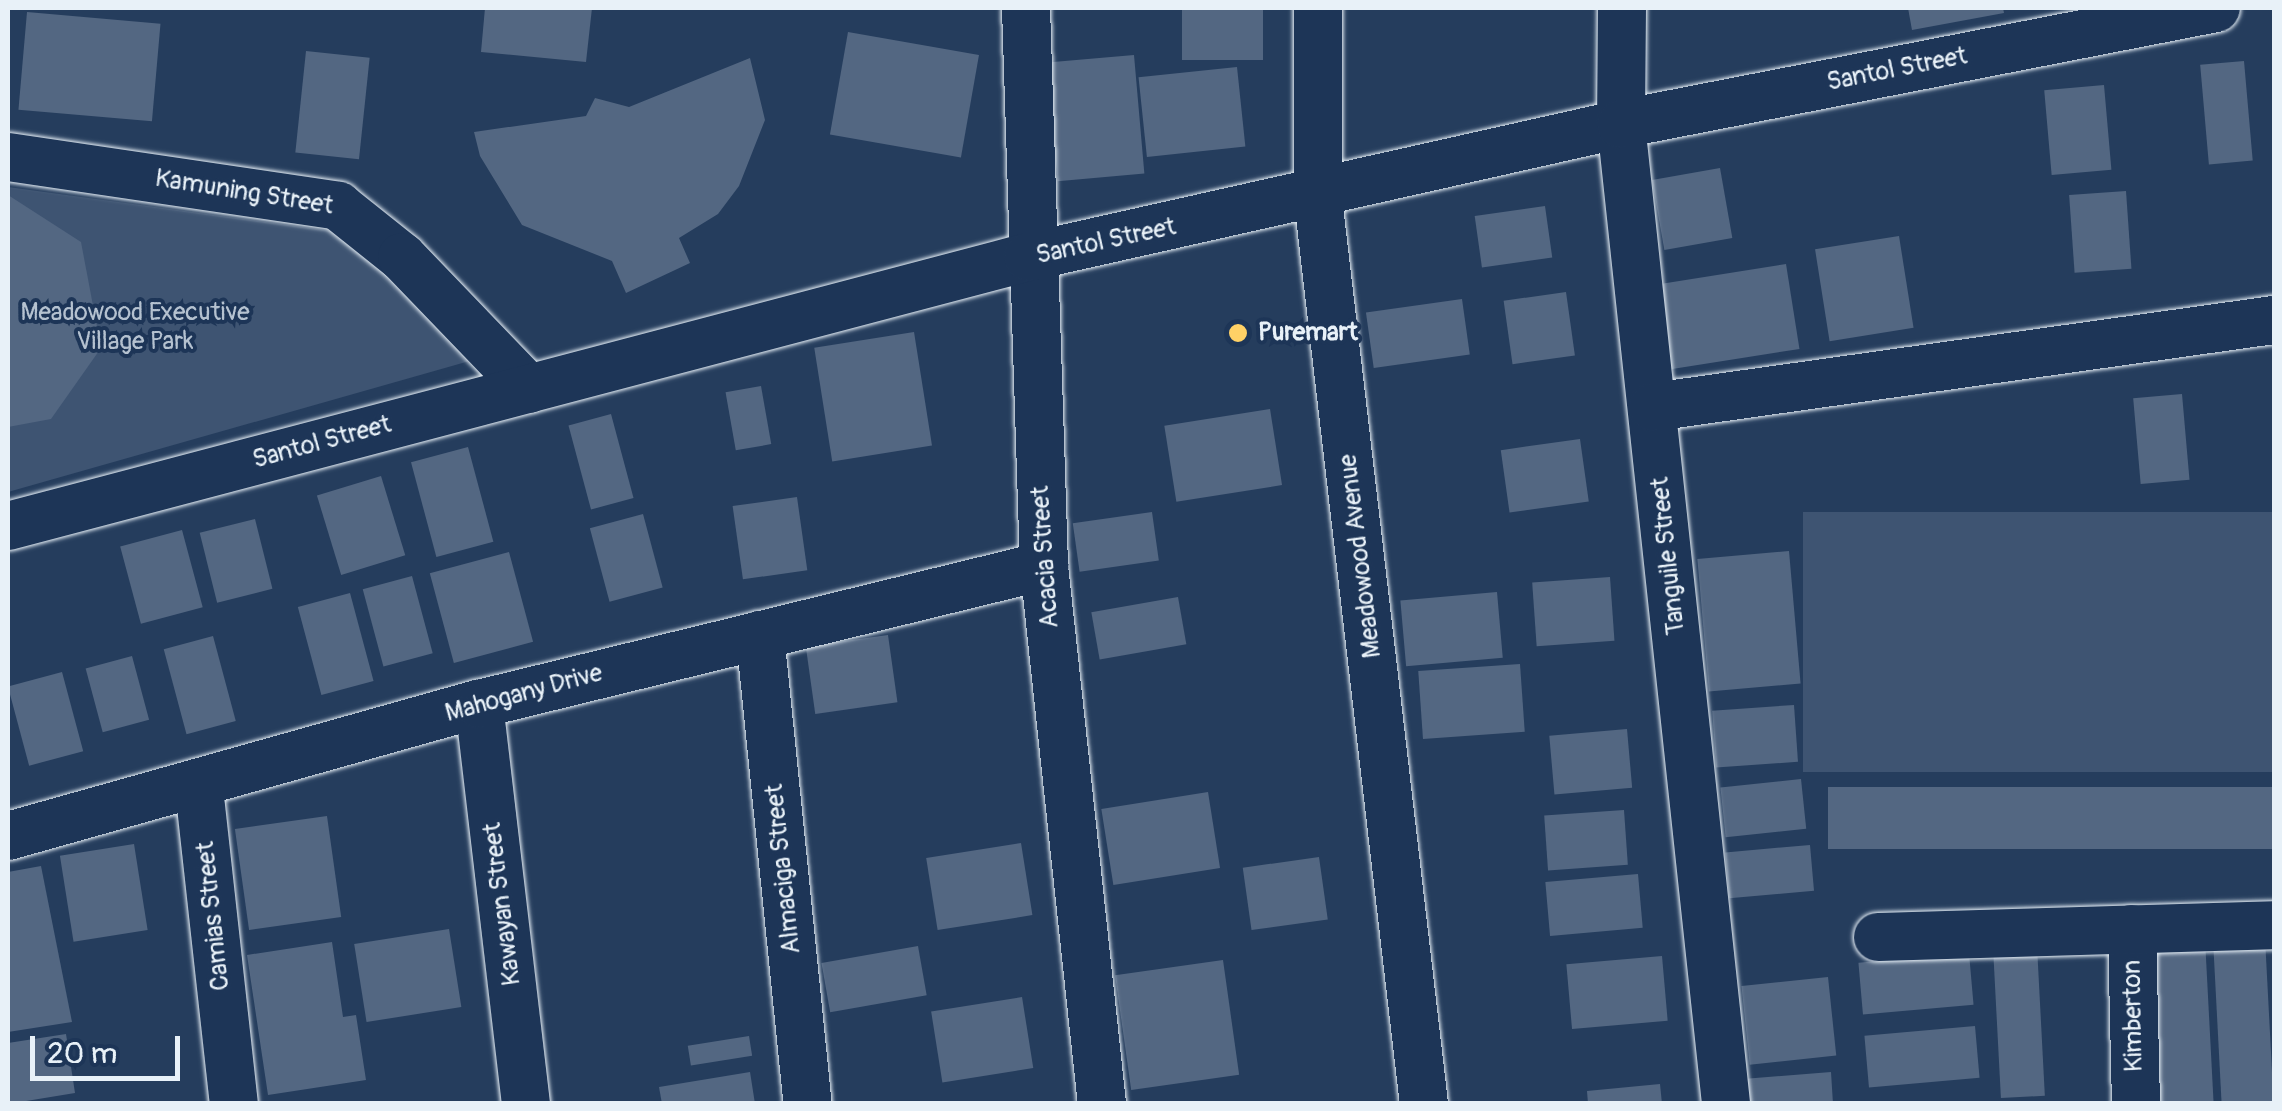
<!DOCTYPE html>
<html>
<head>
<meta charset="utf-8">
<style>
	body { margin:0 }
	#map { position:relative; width:2282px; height:1111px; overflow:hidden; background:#253d5d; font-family:Pangolin,sans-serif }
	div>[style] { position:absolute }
	.green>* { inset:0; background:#3e5472; transform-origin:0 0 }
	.building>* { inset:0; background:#536782; transform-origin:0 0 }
	.roads { filter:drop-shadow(0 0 2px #e8f1f8) drop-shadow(0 0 2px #e8f1f8) }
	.minor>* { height:48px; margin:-24px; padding:0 24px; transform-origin:24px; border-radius:24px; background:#1d3557 }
	.dots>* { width:28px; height:28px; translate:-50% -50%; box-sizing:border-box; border:5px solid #1d3557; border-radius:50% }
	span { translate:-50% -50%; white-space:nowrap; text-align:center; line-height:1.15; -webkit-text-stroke:8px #1d3557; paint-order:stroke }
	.street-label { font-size:25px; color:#e8f1f8 }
	.park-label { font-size:25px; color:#b5c2d0 }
	.poi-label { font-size:25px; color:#e8f1f8; font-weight:700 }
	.left { translate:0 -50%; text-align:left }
	.frame { position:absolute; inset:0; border:10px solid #e8f1f8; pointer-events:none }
	.scale { position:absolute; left:30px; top:1036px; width:150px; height:45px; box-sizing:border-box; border:5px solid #e8f1f8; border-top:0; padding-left:12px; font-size:30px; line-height:35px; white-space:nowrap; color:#e8f1f8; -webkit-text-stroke:8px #1d3557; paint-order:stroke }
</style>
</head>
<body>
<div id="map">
	<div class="green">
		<i style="clip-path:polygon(8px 187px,375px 237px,473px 360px,8px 492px)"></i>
		<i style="left:2274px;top:512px;width:260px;height:471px;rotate:90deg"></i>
	</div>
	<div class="building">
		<i style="clip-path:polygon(485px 8px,592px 8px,586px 62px,481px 52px)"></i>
		<i style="left:1182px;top:8px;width:81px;height:52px"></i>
		<i style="clip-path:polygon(1908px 8px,2003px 8px,2004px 13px,1912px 30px)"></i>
		<i style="left:27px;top:12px;width:134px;height:98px;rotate:5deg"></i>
		<i style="left:848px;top:32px;width:133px;height:104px;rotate:10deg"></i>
		<i style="left:306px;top:51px;width:64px;height:102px;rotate:6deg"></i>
		<i style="left:1134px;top:55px;width:119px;height:87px;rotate:85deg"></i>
		<i style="clip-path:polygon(750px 58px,765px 120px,739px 186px,718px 214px,679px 238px,690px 263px,626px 293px,612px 261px,522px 225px,480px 156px,474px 132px,586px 116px,595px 98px,629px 107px)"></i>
		<i style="left:2244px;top:61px;width:100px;height:44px;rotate:85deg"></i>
		<i style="left:1237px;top:67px;width:80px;height:99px;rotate:84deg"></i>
		<i style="left:2104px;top:85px;width:85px;height:60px;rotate:85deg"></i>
		<i style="left:1720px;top:168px;width:71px;height:69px;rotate:80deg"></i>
		<i style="left:2126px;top:191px;width:78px;height:57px;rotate:86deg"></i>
		<i style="clip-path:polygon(8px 195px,81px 242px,101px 348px,51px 419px,8px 427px)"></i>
		<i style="left:1545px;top:206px;width:52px;height:71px;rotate:82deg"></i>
		<i style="left:1899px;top:236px;width:93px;height:85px;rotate:81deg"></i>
		<i style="left:1786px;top:264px;width:86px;height:132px;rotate:81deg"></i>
		<i style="left:1566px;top:292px;width:64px;height:63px;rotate:82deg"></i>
		<i style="left:1462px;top:299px;width:56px;height:97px;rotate:82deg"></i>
		<i style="left:914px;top:332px;width:115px;height:101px;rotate:81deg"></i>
		<i style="left:761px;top:386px;width:59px;height:36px;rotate:80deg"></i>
		<i style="left:2182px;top:394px;width:86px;height:49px;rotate:85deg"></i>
		<i style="left:1270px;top:409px;width:77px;height:107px;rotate:81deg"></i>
		<i style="left:611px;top:414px;width:87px;height:44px;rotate:75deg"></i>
		<i style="left:1580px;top:439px;width:63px;height:80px;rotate:82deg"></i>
		<i style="left:468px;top:447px;width:98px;height:59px;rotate:75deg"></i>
		<i style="left:381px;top:476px;width:83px;height:67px;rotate:73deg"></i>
		<i style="left:797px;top:497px;width:74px;height:65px;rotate:82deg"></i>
		<i style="left:1152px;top:512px;width:49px;height:80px;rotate:82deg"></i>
		<i style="left:643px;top:514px;width:76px;height:55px;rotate:75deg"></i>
		<i style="left:255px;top:519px;width:72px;height:57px;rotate:76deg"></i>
		<i style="left:182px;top:530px;width:80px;height:64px;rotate:75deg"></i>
		<i style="left:1789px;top:551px;width:133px;height:92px;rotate:85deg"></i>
		<i style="left:509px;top:552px;width:93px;height:82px;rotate:75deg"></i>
		<i style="left:412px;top:576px;width:80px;height:51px;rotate:75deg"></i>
		<i style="left:1610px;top:577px;width:64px;height:78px;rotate:86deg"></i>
		<i style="left:1497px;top:592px;width:66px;height:97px;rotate:85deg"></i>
		<i style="left:350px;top:593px;width:91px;height:54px;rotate:75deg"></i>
		<i style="left:1178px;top:597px;width:48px;height:88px;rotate:80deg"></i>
		<i style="left:888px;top:635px;width:68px;height:83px;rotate:82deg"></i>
		<i style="left:213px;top:636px;width:88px;height:51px;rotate:75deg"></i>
		<i style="left:132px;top:656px;width:66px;height:48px;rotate:75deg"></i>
		<i style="left:1520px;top:664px;width:68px;height:102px;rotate:86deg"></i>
		<i style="left:62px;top:672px;width:82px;height:56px;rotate:75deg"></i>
		<i style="left:1794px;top:705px;width:57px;height:82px;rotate:86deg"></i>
		<i style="left:1627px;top:729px;width:59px;height:78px;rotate:85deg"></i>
		<i style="left:1801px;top:779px;width:50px;height:81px;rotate:84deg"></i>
		<i style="left:2274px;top:787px;width:62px;height:446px;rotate:90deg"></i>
		<i style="left:1208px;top:792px;width:77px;height:108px;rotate:81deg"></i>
		<i style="left:1624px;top:810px;width:55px;height:80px;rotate:86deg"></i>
		<i style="left:327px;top:816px;width:102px;height:93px;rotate:82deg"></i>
		<i style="left:1021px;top:843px;width:73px;height:96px;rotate:81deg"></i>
		<i style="left:134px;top:844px;width:87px;height:75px;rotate:81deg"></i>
		<i style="left:1810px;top:845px;width:46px;height:85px;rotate:85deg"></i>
		<i style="left:1319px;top:857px;width:63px;height:77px;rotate:82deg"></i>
		<i style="clip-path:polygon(41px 866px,72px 1022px,8px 1032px,8px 872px)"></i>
		<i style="left:1638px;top:874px;width:54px;height:93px;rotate:85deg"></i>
		<i style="left:449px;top:929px;width:79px;height:96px;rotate:81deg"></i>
		<i style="left:2265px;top:938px;width:166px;height:52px;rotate:87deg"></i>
		<i style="left:2205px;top:939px;width:165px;height:53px;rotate:87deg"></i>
		<i style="clip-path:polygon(332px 942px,343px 1017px,356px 1015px,366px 1080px,268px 1095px,247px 955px)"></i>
		<i style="left:918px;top:946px;width:50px;height:98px;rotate:80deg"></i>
		<i style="left:2037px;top:946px;width:150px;height:44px;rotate:87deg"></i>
		<i style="left:1969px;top:953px;width:52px;height:111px;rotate:85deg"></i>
		<i style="left:1662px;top:956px;width:65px;height:96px;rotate:85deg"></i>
		<i style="left:1223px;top:960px;width:116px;height:109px;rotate:82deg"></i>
		<i style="left:1828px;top:977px;width:79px;height:87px;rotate:84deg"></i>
		<i style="left:1022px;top:997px;width:72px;height:92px;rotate:81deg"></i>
		<i style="left:1975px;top:1026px;width:52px;height:111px;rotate:85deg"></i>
		<i style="clip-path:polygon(66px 1034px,75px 1093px,8px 1104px,8px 1043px)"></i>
		<i style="left:749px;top:1036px;width:20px;height:62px;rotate:81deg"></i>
		<i style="clip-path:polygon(750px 1072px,755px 1104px,662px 1104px,659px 1087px)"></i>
		<i style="clip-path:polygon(1831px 1072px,1833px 1104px,1745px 1104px,1743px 1079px)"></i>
		<i style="clip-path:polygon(1660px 1084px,1662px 1104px,1588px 1104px,1587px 1091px)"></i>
	</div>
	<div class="roads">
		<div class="minor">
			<i style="left:1026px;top:8px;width:558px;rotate:88.15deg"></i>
			<i style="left:1044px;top:566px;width:541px;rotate:83.85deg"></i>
			<i style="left:1318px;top:8px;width:191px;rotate:90deg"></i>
			<i style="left:1318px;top:199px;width:911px;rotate:83.32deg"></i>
			<i style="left:1622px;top:8px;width:116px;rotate:90.5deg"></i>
			<i style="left:1621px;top:124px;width:986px;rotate:83.88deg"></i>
			<i style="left:8px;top:157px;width:334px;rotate:8.4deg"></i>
			<i style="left:338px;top:206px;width:82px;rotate:38.6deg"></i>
			<i style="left:402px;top:257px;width:183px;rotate:46.1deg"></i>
			<i style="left:1653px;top:407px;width:627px;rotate:-7.98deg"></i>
			<i style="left:8px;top:526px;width:1055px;rotate:-14.77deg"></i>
			<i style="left:1028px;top:257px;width:608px;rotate:-12.64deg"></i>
			<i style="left:1621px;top:124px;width:606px;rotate:-11.03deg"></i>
			<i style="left:760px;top:635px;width:471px;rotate:84.2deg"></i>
			<i style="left:479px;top:704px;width:403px;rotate:83.3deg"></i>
			<i style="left:199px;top:788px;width:318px;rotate:83.7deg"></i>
			<i style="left:8px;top:836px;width:489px;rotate:-15.7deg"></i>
			<i style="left:479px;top:704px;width:582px;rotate:-13.73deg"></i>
			<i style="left:2132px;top:929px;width:175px;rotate:88.7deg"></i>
			<i style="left:1878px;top:937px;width:396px;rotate:-1.7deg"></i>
		</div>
	</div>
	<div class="dots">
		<i style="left:1238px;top:333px;background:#ffd166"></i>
	</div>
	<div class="street-label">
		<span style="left:1897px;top:70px;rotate:-11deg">Santol Street</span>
		<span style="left:244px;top:193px;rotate:9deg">Kamuning Street</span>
		<span style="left:1106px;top:242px;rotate:-12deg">Santol Street</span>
		<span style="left:322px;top:443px;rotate:-15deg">Santol Street</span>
		<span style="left:1361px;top:556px;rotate:-97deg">Meadowood Avenue</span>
		<span style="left:1669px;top:556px;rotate:-96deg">Tanguile Street</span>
		<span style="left:1046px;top:557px;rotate:-94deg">Acacia Street</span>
		<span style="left:524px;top:694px;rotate:-15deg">Mahogany Drive</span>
		<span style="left:784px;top:869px;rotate:-96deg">Almaciga Street</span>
		<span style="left:503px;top:904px;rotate:-97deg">Kawayan Street</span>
		<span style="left:214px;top:916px;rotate:-96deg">Camias Street</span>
		<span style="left:2134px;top:1016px;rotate:-91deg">Kimberton</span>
	</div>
	<div class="park-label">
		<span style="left:135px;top:328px">Meadowood Executive<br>Village Park</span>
	</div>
	<div class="poi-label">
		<span class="left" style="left:1258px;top:333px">Puremart</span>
	</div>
	<div class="frame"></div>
	<div class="scale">20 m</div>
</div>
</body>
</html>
